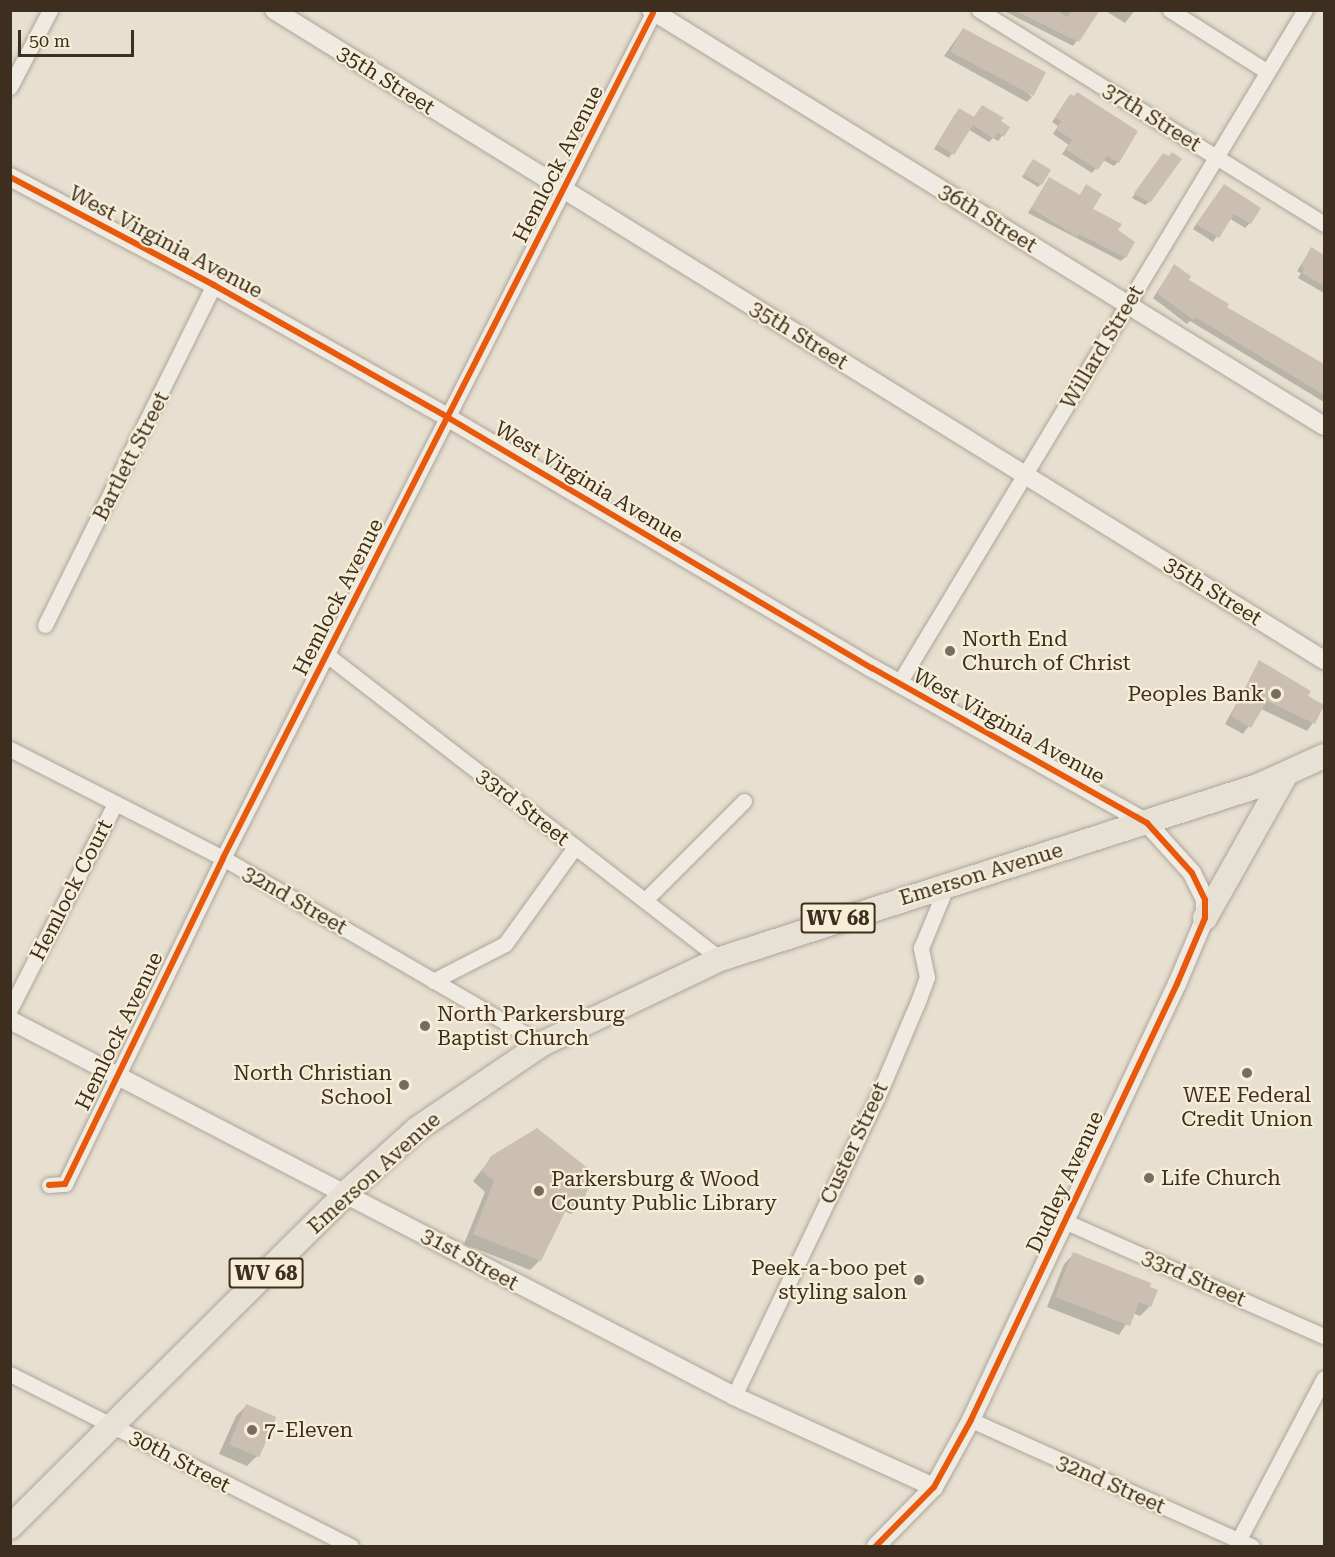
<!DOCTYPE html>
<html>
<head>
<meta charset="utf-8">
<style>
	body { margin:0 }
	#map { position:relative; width:1335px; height:1557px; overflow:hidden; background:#e7e0d1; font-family:"Roboto Serif",serif }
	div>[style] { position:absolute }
	.shadow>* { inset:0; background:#0003 }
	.building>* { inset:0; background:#cbbfb2; transform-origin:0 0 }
	.roads { filter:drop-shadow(0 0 2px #ada599) drop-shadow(0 0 2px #ada599) }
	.minor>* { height:15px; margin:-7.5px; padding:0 7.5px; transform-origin:7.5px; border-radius:7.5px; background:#efebe3 }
	.tertiary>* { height:18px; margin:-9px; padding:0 9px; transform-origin:9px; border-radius:9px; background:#efebe3 }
	.primary>* { height:24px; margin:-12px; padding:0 12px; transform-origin:12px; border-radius:12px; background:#e6e1d4 }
	.cycleway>* { height:6px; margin:-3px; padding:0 3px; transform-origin:3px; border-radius:3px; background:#e8590c }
	.dots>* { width:16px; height:16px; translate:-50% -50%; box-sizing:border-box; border:3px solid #f7eed8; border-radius:50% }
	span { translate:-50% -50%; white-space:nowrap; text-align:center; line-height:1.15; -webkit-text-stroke:4.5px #f7eed8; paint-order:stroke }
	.shield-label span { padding:2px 4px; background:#f7eed8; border:2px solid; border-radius:4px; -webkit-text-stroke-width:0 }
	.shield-label { font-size:20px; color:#3d2e20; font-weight:700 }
	.street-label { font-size:21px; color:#3d2e20 }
	.poi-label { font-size:21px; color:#3d2e20 }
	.left { translate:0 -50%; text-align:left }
	.right { translate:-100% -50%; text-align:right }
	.frame { position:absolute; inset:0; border:12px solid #3d2e20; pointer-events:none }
	.scale { position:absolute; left:18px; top:30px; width:116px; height:27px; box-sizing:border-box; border:3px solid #3d2e20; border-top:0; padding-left:8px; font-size:18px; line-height:21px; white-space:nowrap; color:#3d2e20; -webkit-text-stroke:4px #f7eed8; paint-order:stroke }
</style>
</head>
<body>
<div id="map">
	<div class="shadow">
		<i style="clip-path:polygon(1002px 10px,1098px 10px,1073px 46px)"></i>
		<i style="clip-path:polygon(1104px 10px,1135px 10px,1125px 23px)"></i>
		<i style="clip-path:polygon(963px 29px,1032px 97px,1027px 102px,944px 56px)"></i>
		<i style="clip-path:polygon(1070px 96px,1118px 162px,1114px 166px,1103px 160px,1092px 173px,1062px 154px,1069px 145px,1053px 134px,1058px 126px,1052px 122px)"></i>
		<i style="clip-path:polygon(982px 106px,1008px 128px,998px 141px,993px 138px,989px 142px,968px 129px,949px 158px,934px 149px,955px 114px,973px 118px)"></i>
		<i style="clip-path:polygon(1163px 154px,1149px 202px,1145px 205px,1132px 198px)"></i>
		<i style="clip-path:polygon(1031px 162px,1040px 185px,1038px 187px,1022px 177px)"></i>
		<i style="clip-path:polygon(1049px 179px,1079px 196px,1086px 186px,1091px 210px,1116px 231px,1125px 257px,1121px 261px,1028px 213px)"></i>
		<i style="clip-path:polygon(1224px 186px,1250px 223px,1245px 228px,1229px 218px,1213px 242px,1193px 229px)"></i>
		<i style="clip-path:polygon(1311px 249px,1324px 257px,1324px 293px,1298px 278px,1301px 273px,1297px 271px)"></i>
		<i style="clip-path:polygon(1174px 266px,1187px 281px,1284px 345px,1324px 367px,1324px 402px,1190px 321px,1187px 324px,1153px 298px)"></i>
		<i style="clip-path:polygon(1260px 662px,1324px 707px,1307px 731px,1261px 709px,1243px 734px,1225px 724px)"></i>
		<i style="clip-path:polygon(492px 1157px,581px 1204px,571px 1214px,564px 1211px,540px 1260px,530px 1270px,464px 1244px,485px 1192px,473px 1181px)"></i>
		<i style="clip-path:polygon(1074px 1254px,1150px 1306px,1140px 1316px,1133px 1313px,1119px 1335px,1047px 1307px,1064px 1264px)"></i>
		<i style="clip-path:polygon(246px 1406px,257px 1456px,247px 1466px,219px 1454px,236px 1416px)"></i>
	</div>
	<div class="building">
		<i style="clip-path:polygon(1014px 10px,1056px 10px,1067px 17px,1072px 10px,1100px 10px,1079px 42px)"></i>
		<i style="left:963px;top:28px;width:94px;height:27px;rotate:28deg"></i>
		<i style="clip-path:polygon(1077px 92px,1138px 131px,1119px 163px,1107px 156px,1098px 170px,1065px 149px,1072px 140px,1056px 129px,1061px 121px,1055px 117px,1070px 94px,1074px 96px)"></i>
		<i style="clip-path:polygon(982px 105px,1004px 118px,1001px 121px,1010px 127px,1004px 137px,998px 133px,994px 139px,973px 125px,954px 155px,937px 144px,959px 108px,974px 117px)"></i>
		<i style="clip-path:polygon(1172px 152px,1182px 159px,1150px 203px,1134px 193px,1163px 153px,1169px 156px)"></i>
		<i style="left:1033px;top:159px;width:21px;height:18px;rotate:31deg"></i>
		<i style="clip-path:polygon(1049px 177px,1080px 195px,1086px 184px,1102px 194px,1093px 209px,1122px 224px,1118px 230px,1135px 242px,1126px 258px,1079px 234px,1077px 237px,1031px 208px)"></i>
		<i style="clip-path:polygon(1224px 184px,1261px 208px,1251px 224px,1234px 214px,1219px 238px,1196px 224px)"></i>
		<i style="clip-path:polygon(1311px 247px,1324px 255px,1324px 286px,1302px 273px,1304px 268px,1301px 266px)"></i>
		<i style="clip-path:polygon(1174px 264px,1191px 276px,1189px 280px,1229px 304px,1227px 307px,1324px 364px,1324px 395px,1195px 317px,1193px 320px,1157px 293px)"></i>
		<i style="clip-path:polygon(1259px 660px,1311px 691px,1308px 696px,1324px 705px,1315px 724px,1267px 701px,1251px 728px,1231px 716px)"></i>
		<i style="clip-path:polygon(537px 1128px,594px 1173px,582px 1205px,571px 1200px,541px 1261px,473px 1234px,494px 1181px,482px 1171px,491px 1156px)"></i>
		<i style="clip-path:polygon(1073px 1252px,1151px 1283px,1150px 1287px,1158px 1290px,1151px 1307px,1139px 1302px,1130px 1326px,1055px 1297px)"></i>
		<i style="left:246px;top:1404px;width:33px;height:44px;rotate:23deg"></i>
	</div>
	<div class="roads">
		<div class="minor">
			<i style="left:979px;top:10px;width:406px;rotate:31.8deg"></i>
			<i style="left:1170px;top:10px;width:114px;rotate:32.4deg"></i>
			<i style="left:10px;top:87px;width:87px;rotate:-62.5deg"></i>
			<i style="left:45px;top:625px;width:380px;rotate:-63.6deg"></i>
			<i style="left:327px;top:655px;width:497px;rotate:37.7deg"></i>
			<i style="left:899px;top:683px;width:786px;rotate:-58.9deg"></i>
			<i style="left:10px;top:749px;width:239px;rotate:27.1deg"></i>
			<i style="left:223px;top:858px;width:369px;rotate:30.2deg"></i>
			<i style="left:645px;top:900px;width:140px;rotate:-45deg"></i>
			<i style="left:433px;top:981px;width:81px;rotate:-27.2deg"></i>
			<i style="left:505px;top:944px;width:120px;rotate:-54.2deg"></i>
			<i style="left:10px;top:1009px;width:230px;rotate:-62.9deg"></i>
			<i style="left:49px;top:1185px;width:16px;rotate:-4deg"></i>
			<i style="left:65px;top:1184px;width:362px;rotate:-64.1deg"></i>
			<i style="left:223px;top:858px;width:948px;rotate:-63.03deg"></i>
			<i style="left:1064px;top:1221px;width:284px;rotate:23.9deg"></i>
			<i style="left:10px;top:1374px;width:382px;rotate:26.8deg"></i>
			<i style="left:734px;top:1396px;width:331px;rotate:-64.4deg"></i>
			<i style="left:877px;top:1098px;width:108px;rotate:-67deg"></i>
			<i style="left:919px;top:999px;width:23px;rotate:-70deg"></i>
			<i style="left:927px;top:977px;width:30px;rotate:-102deg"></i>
			<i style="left:921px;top:948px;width:68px;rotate:-67.6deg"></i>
			<i style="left:971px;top:1420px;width:308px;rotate:24.2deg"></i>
			<i style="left:1238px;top:1541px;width:184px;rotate:-62.2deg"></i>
		</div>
		<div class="tertiary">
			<i style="left:274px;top:10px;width:1235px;rotate:31.76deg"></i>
			<i style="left:651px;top:10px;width:791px;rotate:31.72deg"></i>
			<i style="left:10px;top:177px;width:231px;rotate:27.9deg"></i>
			<i style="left:214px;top:285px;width:268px;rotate:29.5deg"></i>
			<i style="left:447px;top:417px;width:494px;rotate:30.6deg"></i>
			<i style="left:872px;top:668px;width:316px;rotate:29.4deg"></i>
			<i style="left:1147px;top:823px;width:67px;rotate:48deg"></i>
			<i style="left:1192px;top:873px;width:30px;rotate:64deg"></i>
			<i style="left:1205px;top:900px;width:18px;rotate:90deg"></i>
			<i style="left:1205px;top:918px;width:72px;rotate:113deg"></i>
			<i style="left:1177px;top:984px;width:482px;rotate:115.3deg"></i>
			<i style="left:971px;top:1420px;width:77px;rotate:118.9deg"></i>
			<i style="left:934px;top:1487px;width:83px;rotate:134.5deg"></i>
			<i style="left:10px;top:1020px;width:816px;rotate:27.44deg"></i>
			<i style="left:734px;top:1396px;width:220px;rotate:24.5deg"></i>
		</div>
		<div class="primary">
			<i style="left:1205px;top:918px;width:165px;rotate:-60.6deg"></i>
			<i style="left:10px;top:1527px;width:475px;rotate:-44.8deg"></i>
			<i style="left:347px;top:1192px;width:94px;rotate:-42deg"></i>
			<i style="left:417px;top:1129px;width:151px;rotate:-34.2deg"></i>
			<i style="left:542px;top:1044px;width:197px;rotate:-25.5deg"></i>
			<i style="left:720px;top:959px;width:565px;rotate:-17.83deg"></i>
			<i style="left:1258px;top:786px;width:72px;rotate:-24.4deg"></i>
		</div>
	</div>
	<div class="cycleway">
		<i style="left:10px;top:177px;width:231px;rotate:27.9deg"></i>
		<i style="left:214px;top:285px;width:268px;rotate:29.5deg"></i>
		<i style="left:447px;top:417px;width:494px;rotate:30.6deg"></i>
		<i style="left:872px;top:668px;width:316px;rotate:29.4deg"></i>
		<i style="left:1147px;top:823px;width:67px;rotate:48deg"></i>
		<i style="left:1192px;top:873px;width:30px;rotate:64deg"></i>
		<i style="left:1205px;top:900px;width:18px;rotate:90deg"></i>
		<i style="left:1205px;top:918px;width:72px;rotate:113deg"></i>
		<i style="left:1177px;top:984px;width:482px;rotate:115.3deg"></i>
		<i style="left:971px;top:1420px;width:77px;rotate:118.9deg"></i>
		<i style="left:934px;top:1487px;width:83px;rotate:134.5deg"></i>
		<i style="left:49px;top:1185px;width:16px;rotate:-4deg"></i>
		<i style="left:65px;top:1184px;width:362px;rotate:-64.1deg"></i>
		<i style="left:223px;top:858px;width:948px;rotate:-63.03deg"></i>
	</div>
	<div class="dots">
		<i style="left:950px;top:651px;background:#786c5e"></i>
		<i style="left:1276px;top:694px;background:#786c5e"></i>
		<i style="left:425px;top:1026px;background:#786c5e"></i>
		<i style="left:1247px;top:1073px;background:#786c5e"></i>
		<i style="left:404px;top:1085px;background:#786c5e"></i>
		<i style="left:1149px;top:1178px;background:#786c5e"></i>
		<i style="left:539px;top:1191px;background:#786c5e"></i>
		<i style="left:919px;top:1280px;background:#786c5e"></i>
		<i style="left:252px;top:1430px;background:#786c5e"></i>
	</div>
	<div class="shield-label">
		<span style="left:838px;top:918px">WV 68</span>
		<span style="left:266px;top:1273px">WV 68</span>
	</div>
	<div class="street-label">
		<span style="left:386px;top:80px;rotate:32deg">35th Street</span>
		<span style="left:1152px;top:117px;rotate:32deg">37th Street</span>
		<span style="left:558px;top:164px;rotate:-63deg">Hemlock Avenue</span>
		<span style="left:988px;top:218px;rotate:32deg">36th Street</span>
		<span style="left:166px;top:242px;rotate:28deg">West Virginia Avenue</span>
		<span style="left:799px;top:335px;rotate:32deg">35th Street</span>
		<span style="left:1102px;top:347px;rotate:-59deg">Willard Street</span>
		<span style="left:131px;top:456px;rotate:-63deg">Bartlett Street</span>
		<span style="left:589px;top:482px;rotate:31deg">West Virginia Avenue</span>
		<span style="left:1213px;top:591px;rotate:32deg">35th Street</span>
		<span style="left:338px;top:597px;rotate:-63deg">Hemlock Avenue</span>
		<span style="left:1009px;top:726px;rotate:29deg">West Virginia Avenue</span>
		<span style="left:523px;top:807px;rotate:38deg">33rd Street</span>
		<span style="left:981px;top:874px;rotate:-17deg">Emerson Avenue</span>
		<span style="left:71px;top:890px;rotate:-63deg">Hemlock Court</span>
		<span style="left:295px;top:900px;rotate:30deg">32nd Street</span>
		<span style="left:119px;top:1031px;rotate:-64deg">Hemlock Avenue</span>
		<span style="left:854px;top:1143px;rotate:-65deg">Custer Street</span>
		<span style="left:374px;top:1173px;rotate:-42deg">Emerson Avenue</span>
		<span style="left:1065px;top:1182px;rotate:-65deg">Dudley Avenue</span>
		<span style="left:470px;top:1259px;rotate:29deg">31st Street</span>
		<span style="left:1194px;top:1278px;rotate:24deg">33rd Street</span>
		<span style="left:180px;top:1461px;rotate:28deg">30th Street</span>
		<span style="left:1111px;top:1484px;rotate:24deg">32nd Street</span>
	</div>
	<div class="poi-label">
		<span class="left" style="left:962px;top:651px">North End<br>Church of Christ</span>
		<span class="right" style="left:1264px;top:694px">Peoples Bank</span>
		<span class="left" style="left:437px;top:1026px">North Parkersburg<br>Baptist Church</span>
		<span class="right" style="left:392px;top:1085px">North Christian<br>School</span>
		<span style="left:1247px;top:1107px">WEE Federal<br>Credit Union</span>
		<span class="left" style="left:1161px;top:1178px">Life Church</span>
		<span class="left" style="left:551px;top:1191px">Parkersburg &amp; Wood<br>County Public Library</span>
		<span class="right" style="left:907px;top:1280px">Peek-a-boo pet<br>styling salon</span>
		<span class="left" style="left:264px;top:1430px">7-Eleven</span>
	</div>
	<div class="frame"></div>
	<div class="scale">50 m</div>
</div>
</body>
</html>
